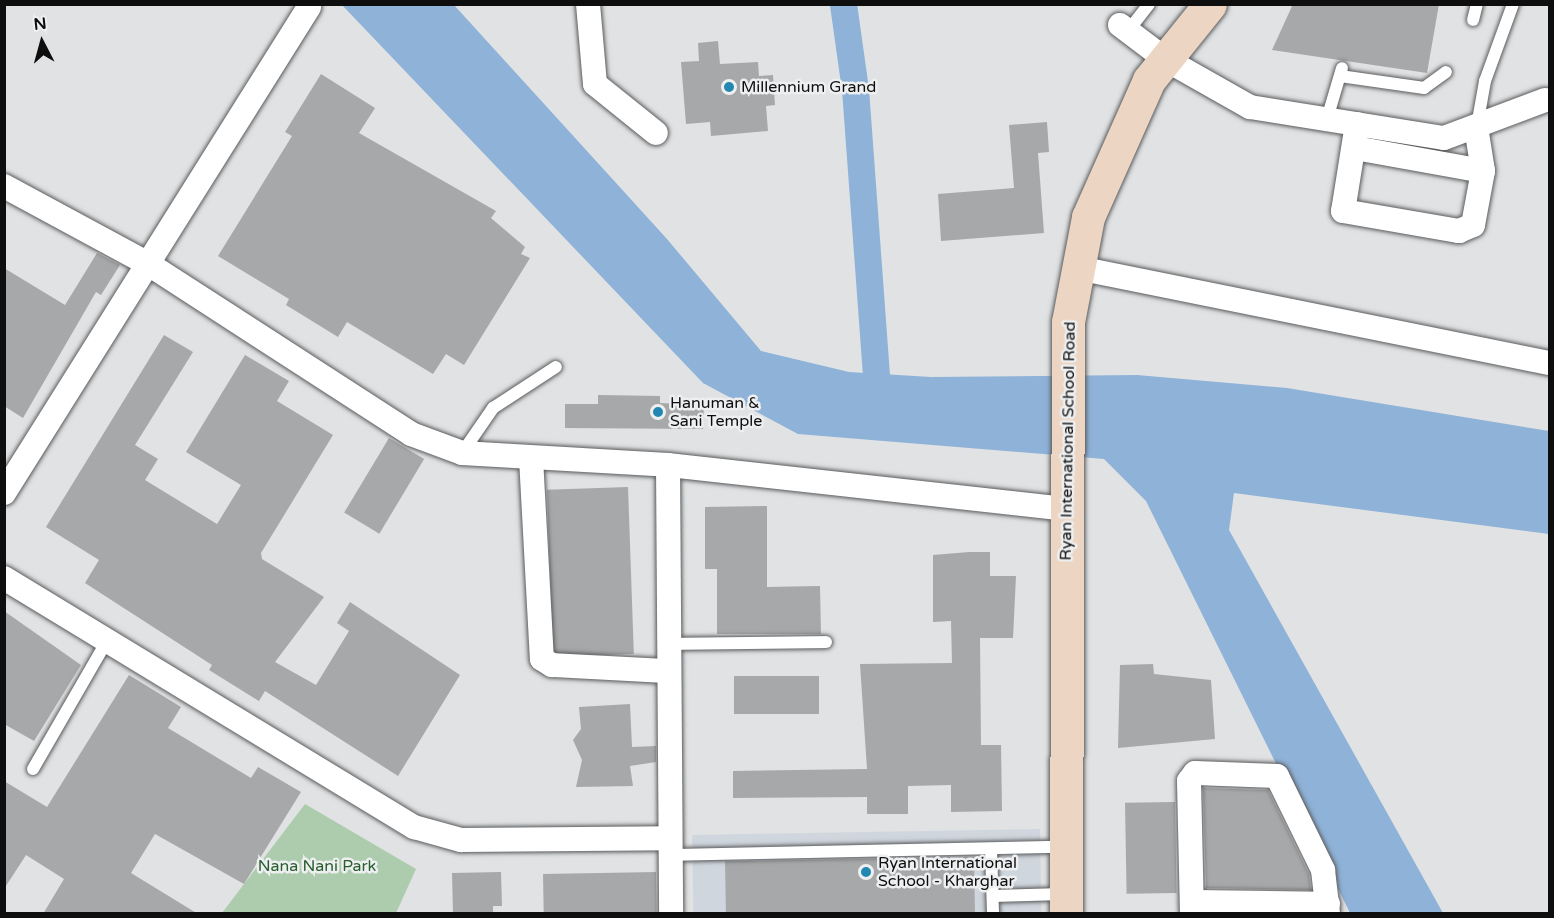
<!DOCTYPE html>
<html>
<head>
<meta charset="utf-8">
<style>
	body { margin:0 }
	#map { position:relative; width:1554px; height:918px; overflow:hidden; background:#e0e2e3; font-family:"Varela Round",sans-serif }
	div>[style] { position:absolute }
	.built>* { inset:0; background:#cfd6dd; transform-origin:0 0 }
	.green>* { inset:0; background:#adcbad }
	.water>* { inset:0; background:#8fb2d8 }
	.canal>* { height:27px; margin:-13.5px; padding:0 13.5px; transform-origin:13.5px; border-radius:13.5px; background:#8fb2d8 }
	.building>* { inset:0; background:#a7a8a9; transform-origin:0 0 }
	.roads { filter:drop-shadow(0 0 2px #5a5b5d) drop-shadow(0 0 2px #5a5b5d) }
	.lane>* { height:12px; margin:-6px; padding:0 6px; transform-origin:6px; border-radius:6px; background:#fff }
	.street>* { height:24px; margin:-12px; padding:0 12px; transform-origin:12px; border-radius:12px; background:#fff }
	.secondary>* { height:33px; margin:-16.5px; padding:0 16.5px; transform-origin:16.5px; border-radius:16.5px; background:#edd5c3 }
	.dots>* { width:16px; height:16px; translate:-50% -50%; box-sizing:border-box; border:3px solid #edeff0; border-radius:50% }
	span { translate:-50% -50%; white-space:nowrap; text-align:center; line-height:1.15; -webkit-text-stroke:5px #edeff0; paint-order:stroke }
	.poi-label { font-size:16px; color:#0e0e0f }
	.left { translate:0 -50%; text-align:left }
	.street-label { font-size:16px; color:#0e0e0f }
	.park-label { font-size:16px; color:#285e2d }
	.frame { position:absolute; inset:0; border:6px solid #0e0e0f; pointer-events:none }
	.north { position:absolute; left:12px; top:12px; width:60px; height:60px; -webkit-text-stroke:4px #edeff0; paint-order:stroke; rotate:354deg; font-size:16px; font-weight:700; line-height:24px; text-align:center; color:#0e0e0f }
	.north::after { content:''; display:block; margin:auto; width:21px; height:27px; background:#0e0e0f; clip-path:polygon(50% 0,100% 100%,50% 72%,0 100%) }
</style>
</head>
<body>
<div id="map">
	<div class="built">
		<i style="left:1040px;top:829px;width:84px;height:348px;rotate:89deg"></i>
	</div>
	<div class="green">
		<i style="clip-path:polygon(305px 804px,416px 869px,396px 913px,222px 913px)"></i>
	</div>
	<div class="water">
		<i style="clip-path:polygon(342px 5px,454px 5px,667px 239px,761px 351px,849px 372px,931px 377px,1137px 375px,1287px 388px,1549px 431px,1549px 534px,1234px 493px,1229px 530px,1443px 913px,1350px 913px,1146px 501px,1104px 459px,798px 434px,703px 383px)"></i>
	</div>
	<div class="canal">
		<i style="left:843px;top:4px;width:86px;rotate:82deg"></i>
		<i style="left:855px;top:89px;width:300px;rotate:85.8deg"></i>
	</div>
	<div class="building">
		<i style="clip-path:polygon(1293px 4px,1439px 4px,1427px 73px,1272px 50px)"></i>
		<i style="clip-path:polygon(718px 41px,720px 64px,758px 62px,759px 76px,773px 75px,775px 105px,766px 106px,768px 131px,711px 136px,710px 122px,686px 124px,681px 62px,699px 61px,698px 43px)"></i>
		<i style="clip-path:polygon(321px 74px,375px 108px,359px 133px,496px 211px,491px 218px,525px 247px,521px 254px,530px 258px,464px 365px,446px 354px,433px 374px,347px 322px,338px 337px,286px 305px,289px 299px,218px 256px,292px 136px,285px 132px)"></i>
		<i style="clip-path:polygon(1047px 122px,1049px 152px,1038px 153px,1044px 233px,941px 241px,938px 194px,1014px 188px,1009px 125px)"></i>
		<i style="clip-path:polygon(97px 253px,120px 265px,101px 295px,96px 292px,23px 418px,4px 406px,4px 268px,65px 305px)"></i>
		<i style="clip-path:polygon(164px 335px,193px 352px,135px 445px,158px 459px,145px 480px,217px 524px,241px 485px,186px 452px,245px 355px,289px 381px,277px 401px,333px 435px,261px 553px,262px 559px,324px 597px,275px 662px,316px 685px,349px 631px,337px 623px,350px 602px,460px 675px,398px 776px,265px 691px,259px 701px,209px 670px,212px 665px,85px 583px,99px 560px,46px 527px)"></i>
		<i style="clip-path:polygon(598px 395px,660px 396px,660px 403px,704px 405px,703px 429px,565px 428px,565px 404px,598px 404px)"></i>
		<i style="left:389px;top:438px;width:41px;height:87px;rotate:31deg"></i>
		<i style="left:628px;top:487px;width:167px;height:81px;rotate:88deg"></i>
		<i style="clip-path:polygon(767px 506px,767px 587px,820px 586px,821px 634px,717px 634px,717px 569px,705px 569px,705px 507px)"></i>
		<i style="clip-path:polygon(969px 552px,990px 552px,990px 576px,1016px 576px,1013px 638px,980px 638px,981px 745px,1001px 745px,1002px 811px,951px 812px,951px 785px,908px 786px,908px 814px,867px 814px,867px 797px,733px 798px,733px 771px,867px 769px,860px 664px,952px 663px,951px 621px,933px 622px,933px 555px)"></i>
		<i style="clip-path:polygon(4px 611px,81px 665px,34px 741px,4px 724px)"></i>
		<i style="clip-path:polygon(1153px 664px,1154px 674px,1211px 680px,1215px 739px,1118px 748px,1120px 665px)"></i>
		<i style="clip-path:polygon(129px 675px,181px 707px,168px 728px,251px 778px,258px 767px,301px 792px,244px 884px,155px 834px,131px 873px,198px 914px,43px 914px,64px 879px,26px 855px,4px 889px,4px 781px,47px 807px)"></i>
		<i style="left:819px;top:676px;width:38px;height:85px;rotate:90deg"></i>
		<i style="clip-path:polygon(630px 704px,632px 747px,656px 746px,656px 762px,630px 766px,633px 786px,576px 787px,582px 760px,573px 740px,581px 729px,579px 707px)"></i>
		<i style="clip-path:polygon(1203px 788px,1268px 790px,1309px 874px,1311px 890px,1206px 888px)"></i>
		<i style="left:1175px;top:802px;width:91px;height:50px;rotate:89deg"></i>
		<i style="left:974px;top:857px;width:57px;height:249px;rotate:89deg"></i>
		<i style="clip-path:polygon(501px 872px,502px 906px,493px 906px,493px 914px,453px 914px,452px 873px)"></i>
		<i style="left:656px;top:872px;width:42px;height:113px;rotate:89deg"></i>
	</div>
	<div class="roads">
		<div class="lane">
			<i style="left:1473px;top:20px;width:16px;rotate:-76deg"></i>
			<i style="left:1128px;top:31px;width:34px;rotate:-52deg"></i>
			<i style="left:1340px;top:76px;width:85px;rotate:8.1deg"></i>
			<i style="left:1424px;top:88px;width:27px;rotate:-36deg"></i>
			<i style="left:1327px;top:119px;width:53px;rotate:-73.6deg"></i>
			<i style="left:1477px;top:126px;width:46px;rotate:-79.9deg"></i>
			<i style="left:1485px;top:81px;width:82px;rotate:-70deg"></i>
			<i style="left:462px;top:453px;width:55px;rotate:-55.4deg"></i>
			<i style="left:493px;top:408px;width:75px;rotate:-33.1deg"></i>
			<i style="left:668px;top:644px;width:158px;rotate:-0.7deg"></i>
			<i style="left:33px;top:769px;width:148px;rotate:-60deg"></i>
			<i style="left:991px;top:849px;width:65px;rotate:88.2deg"></i>
			<i style="left:670px;top:855px;width:395px;rotate:-1.2deg"></i>
			<i style="left:993px;top:896px;width:70px;rotate:-1.6deg"></i>
		</div>
		<div class="street">
			<i style="left:588px;top:4px;width:80px;rotate:85deg"></i>
			<i style="left:595px;top:84px;width:78px;rotate:38.8deg"></i>
			<i style="left:1120px;top:25px;width:56px;rotate:37.1deg"></i>
			<i style="left:1165px;top:59px;width:98px;rotate:29.5deg"></i>
			<i style="left:1250px;top:107px;width:196px;rotate:9.1deg"></i>
			<i style="left:1444px;top:138px;width:108px;rotate:-20.6deg"></i>
			<i style="left:1357px;top:124px;width:88px;rotate:99.1deg"></i>
			<i style="left:1343px;top:211px;width:118px;rotate:9.8deg"></i>
			<i style="left:1459px;top:231px;width:15px;rotate:-23deg"></i>
			<i style="left:1473px;top:225px;width:55px;rotate:-79.5deg"></i>
			<i style="left:1483px;top:171px;width:45px;rotate:-99deg"></i>
			<i style="left:1355px;top:148px;width:130px;rotate:10.2deg"></i>
			<i style="left:4px;top:186px;width:166px;rotate:28.4deg"></i>
			<i style="left:150px;top:265px;width:311px;rotate:32.9deg"></i>
			<i style="left:411px;top:434px;width:54px;rotate:20.4deg"></i>
			<i style="left:462px;top:453px;width:206px;rotate:3.3deg"></i>
			<i style="left:668px;top:465px;width:399px;rotate:6.3deg"></i>
			<i style="left:1078px;top:268px;width:481px;rotate:11.4deg"></i>
			<i style="left:531px;top:458px;width:201px;rotate:86.9deg"></i>
			<i style="left:542px;top:659px;width:12px;rotate:31deg"></i>
			<i style="left:552px;top:665px;width:116px;rotate:3deg"></i>
			<i style="left:668px;top:465px;width:449px;rotate:89.6deg"></i>
			<i style="left:4px;top:493px;width:574px;rotate:-57.89deg"></i>
			<i style="left:4px;top:578px;width:480px;rotate:31.3deg"></i>
			<i style="left:414px;top:827px;width:49px;rotate:15.5deg"></i>
			<i style="left:461px;top:840px;width:209px;rotate:-0.5deg"></i>
			<i style="left:1192px;top:902px;width:136px;rotate:0.8deg"></i>
			<i style="left:1192px;top:914px;width:133px;rotate:-91.3deg"></i>
			<i style="left:1189px;top:781px;width:10px;rotate:-53deg"></i>
			<i style="left:1195px;top:773px;width:82px;rotate:2.1deg"></i>
			<i style="left:1277px;top:776px;width:105px;rotate:63.9deg"></i>
			<i style="left:1323px;top:870px;width:44px;rotate:83.5deg"></i>
		</div>
		<div class="secondary">
			<i style="left:1066px;top:914px;width:592px;rotate:-89.81deg"></i>
			<i style="left:1068px;top:322px;width:107px;rotate:-79.2deg"></i>
			<i style="left:1088px;top:217px;width:150px;rotate:-66deg"></i>
			<i style="left:1149px;top:80px;width:97px;rotate:-51.2deg"></i>
		</div>
	</div>
	<div class="dots">
		<i style="left:729px;top:87px;background:#2287b1"></i>
		<i style="left:658px;top:412px;background:#2287b1"></i>
		<i style="left:866px;top:872px;background:#2287b1"></i>
	</div>
	<div class="poi-label">
		<span class="left" style="left:741px;top:87px">Millennium Grand</span>
		<span class="left" style="left:670px;top:412px">Hanuman &amp;<br>Sani Temple</span>
		<span class="left" style="left:878px;top:872px">Ryan International<br>School - Kharghar</span>
	</div>
	<div class="street-label">
		<span style="left:1068px;top:441px;rotate:-89deg">Ryan International School Road</span>
	</div>
	<div class="park-label">
		<span style="left:317px;top:866px">Nana Nani Park</span>
	</div>
	<div class="frame"></div>
	<div class="north">N</div>
</div>
</body>
</html>
